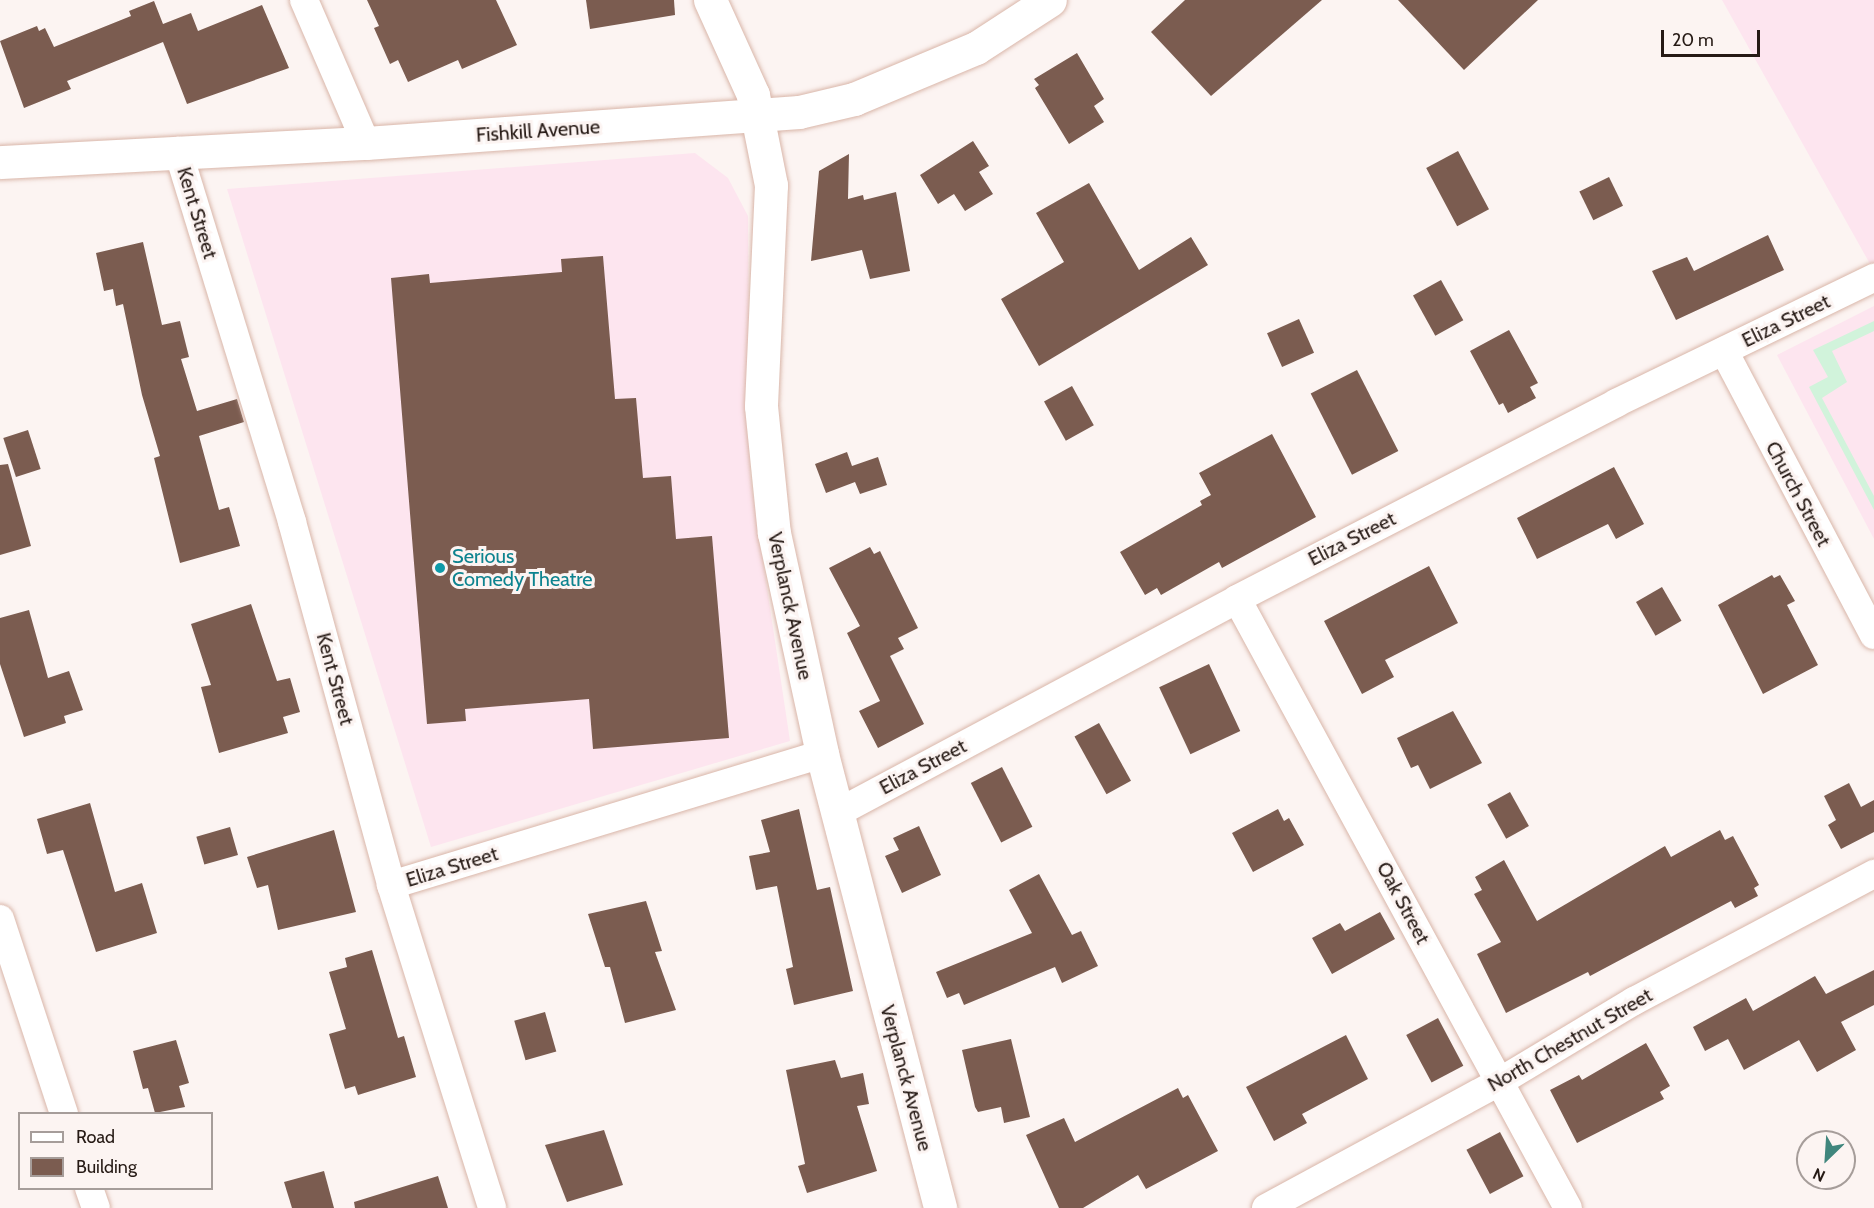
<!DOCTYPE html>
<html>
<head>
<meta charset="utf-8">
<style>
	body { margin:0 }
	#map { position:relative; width:1874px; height:1208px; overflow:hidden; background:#fcf4f2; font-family:Cabin,sans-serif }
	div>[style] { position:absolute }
	.commercial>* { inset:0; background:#fde5ef }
	.green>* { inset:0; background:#d1f3db }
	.building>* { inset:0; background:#7b5c50; transform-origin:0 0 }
	.roads { filter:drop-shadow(0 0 2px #d9b6a9) drop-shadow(0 0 2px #d9b6a9) }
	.street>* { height:28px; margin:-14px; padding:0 14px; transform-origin:14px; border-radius:14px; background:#fff }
	.secondary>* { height:33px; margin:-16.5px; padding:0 16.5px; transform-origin:16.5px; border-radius:16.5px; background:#fff }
	.dots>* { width:16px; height:16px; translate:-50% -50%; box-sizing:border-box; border:3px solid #fcf4f2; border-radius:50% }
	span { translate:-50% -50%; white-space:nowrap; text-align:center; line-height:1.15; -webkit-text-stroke:6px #fcf4f2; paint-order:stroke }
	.street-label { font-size:20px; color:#261a15 }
	.culture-label { font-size:20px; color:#0d838f }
	.left { translate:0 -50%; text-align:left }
	.legend { position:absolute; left:18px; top:1112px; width:195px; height:78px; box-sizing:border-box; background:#fcf4f2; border:2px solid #a69d9a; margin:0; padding:8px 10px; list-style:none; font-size:18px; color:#261a15 }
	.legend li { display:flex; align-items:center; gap:12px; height:30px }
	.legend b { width:30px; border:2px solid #a69d9a }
	.north { position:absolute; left:1796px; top:1130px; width:60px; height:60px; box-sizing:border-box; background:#fcf4f2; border:2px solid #a69d9a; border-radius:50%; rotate:205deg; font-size:16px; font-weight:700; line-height:24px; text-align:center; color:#261a15 }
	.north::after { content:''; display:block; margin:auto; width:21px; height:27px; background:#40867d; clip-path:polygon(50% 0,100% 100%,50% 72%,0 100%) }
	.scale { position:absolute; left:1661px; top:30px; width:99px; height:27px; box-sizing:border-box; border:3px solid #261a15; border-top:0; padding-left:8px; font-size:18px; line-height:21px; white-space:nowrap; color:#261a15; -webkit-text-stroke:4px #fcf4f2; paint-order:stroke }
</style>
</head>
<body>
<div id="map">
	<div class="commercial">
		<i style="clip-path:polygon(1722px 0,1874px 0,1874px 271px)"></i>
		<i style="clip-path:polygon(695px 153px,728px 178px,748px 216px,750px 475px,790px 741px,431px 847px,227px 189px)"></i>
		<i style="clip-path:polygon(1874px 306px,1874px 539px,1777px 355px)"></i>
	</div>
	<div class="green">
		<i style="clip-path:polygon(1874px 321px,1874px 331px,1832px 351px,1847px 382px,1822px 398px,1874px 496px,1874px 510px,1809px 387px,1828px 377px,1813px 350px)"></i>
	</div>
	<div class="building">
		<i style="clip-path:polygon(367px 0,496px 0,517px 45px,462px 69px,458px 60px,408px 82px,398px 60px,390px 64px,374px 28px,379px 26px)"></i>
		<i style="clip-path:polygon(586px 0,674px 0,675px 15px,590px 29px)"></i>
		<i style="clip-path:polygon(1185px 0,1322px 0,1211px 96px,1151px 32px)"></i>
		<i style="clip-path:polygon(1398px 0,1538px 0,1464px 70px)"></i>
		<i style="clip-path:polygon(154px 1px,163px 24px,191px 13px,198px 31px,262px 5px,289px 68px,187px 104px,163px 42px,67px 81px,71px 89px,24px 108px,0 41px,37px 26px,39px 31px,45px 28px,54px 47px,131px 16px,129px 11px)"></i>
		<i style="clip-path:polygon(1077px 53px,1104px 99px,1094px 106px,1104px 122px,1069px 144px,1035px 88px,1039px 85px,1034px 79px)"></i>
		<i style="clip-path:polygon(973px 141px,989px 166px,979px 172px,993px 194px,965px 211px,954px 194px,938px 204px,920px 175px)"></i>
		<i style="left:1458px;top:151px;width:66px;height:36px;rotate:62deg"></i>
		<i style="clip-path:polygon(849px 154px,848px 199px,863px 195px,864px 200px,896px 192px,910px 271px,870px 279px,862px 250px,811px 261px,819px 171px)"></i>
		<i style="left:1609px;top:177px;width:32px;height:33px;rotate:64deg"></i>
		<i style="clip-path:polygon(1089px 183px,1139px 270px,1191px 237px,1208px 265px,1039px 366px,1001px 299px,1064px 262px,1036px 213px)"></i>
		<i style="clip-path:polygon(1768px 235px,1784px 270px,1676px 320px,1652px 271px,1687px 257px,1694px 271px)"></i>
		<i style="clip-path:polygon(143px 242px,162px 325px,180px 321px,189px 357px,181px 359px,197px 411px,237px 399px,244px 422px,199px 436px,219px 510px,229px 507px,240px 546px,180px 563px,154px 458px,160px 456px,142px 395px,123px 304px,116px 306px,113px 289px,104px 291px,96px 253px)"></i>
		<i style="clip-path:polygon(603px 256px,615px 399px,636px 398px,643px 478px,671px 476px,676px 539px,712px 536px,729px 738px,593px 749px,589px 699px,465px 709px,466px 721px,427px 724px,391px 278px,429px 274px,430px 283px,562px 272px,561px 259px)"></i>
		<i style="left:1441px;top:280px;width:46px;height:32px;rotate:61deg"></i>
		<i style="left:1299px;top:319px;width:37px;height:35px;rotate:66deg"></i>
		<i style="clip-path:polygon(1509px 330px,1538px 383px,1530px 387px,1536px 398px,1508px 413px,1503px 403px,1499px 405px,1470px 351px)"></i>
		<i style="left:1357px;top:370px;width:91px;height:52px;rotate:63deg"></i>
		<i style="left:1072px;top:386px;width:45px;height:32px;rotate:61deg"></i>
		<i style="left:28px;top:430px;width:41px;height:26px;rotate:72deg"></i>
		<i style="clip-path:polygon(1272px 434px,1316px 517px,1222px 568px,1219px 562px,1161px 595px,1157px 588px,1145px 595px,1120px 552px,1202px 505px,1200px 501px,1211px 495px,1199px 473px)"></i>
		<i style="clip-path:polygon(847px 452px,852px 466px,878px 457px,887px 485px,860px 494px,855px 482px,826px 493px,815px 464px)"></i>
		<i style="clip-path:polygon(8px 464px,31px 546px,0 555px,0 465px)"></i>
		<i style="clip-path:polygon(1614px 467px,1644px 524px,1616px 539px,1608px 524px,1537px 559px,1517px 518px)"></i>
		<i style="clip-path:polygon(870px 547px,874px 554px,880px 551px,918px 628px,898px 638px,904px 649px,890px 656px,924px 724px,878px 748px,859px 711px,880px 701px,847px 633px,860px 626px,829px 568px)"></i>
		<i style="clip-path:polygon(1429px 566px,1458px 623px,1385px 660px,1394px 677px,1362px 694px,1324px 621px)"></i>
		<i style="clip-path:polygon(1772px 575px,1774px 578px,1780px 575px,1795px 601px,1787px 605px,1818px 665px,1763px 694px,1718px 605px)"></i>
		<i style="left:1662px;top:587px;width:39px;height:30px;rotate:60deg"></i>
		<i style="clip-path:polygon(251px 604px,277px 681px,290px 678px,300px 712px,283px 717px,288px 733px,219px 753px,201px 687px,211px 685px,191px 624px)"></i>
		<i style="clip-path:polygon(29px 610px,48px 678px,69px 671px,83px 710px,64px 716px,66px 723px,24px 737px,0 664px,0 618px)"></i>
		<i style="left:1209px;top:664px;width:74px;height:55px;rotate:65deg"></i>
		<i style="clip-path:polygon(1453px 711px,1482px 763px,1430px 789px,1418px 765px,1411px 768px,1397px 738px)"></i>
		<i style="left:1099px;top:723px;width:66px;height:28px;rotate:61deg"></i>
		<i style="left:1002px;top:767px;width:67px;height:35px;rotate:63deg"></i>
		<i style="clip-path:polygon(1849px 783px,1861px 807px,1874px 800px,1874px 832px,1841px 849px,1828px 825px,1836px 820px,1824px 796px)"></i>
		<i style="left:1510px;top:792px;width:39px;height:26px;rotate:61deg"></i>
		<i style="clip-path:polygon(90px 803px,115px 892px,142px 883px,157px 933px,96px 952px,63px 850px,47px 854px,37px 819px)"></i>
		<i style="clip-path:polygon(799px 809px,817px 890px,830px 887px,853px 991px,794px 1005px,786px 969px,793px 967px,777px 886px,756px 890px,749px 856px,770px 852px,761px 820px)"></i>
		<i style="clip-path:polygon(1278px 809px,1284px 821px,1289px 818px,1304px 845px,1253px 872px,1232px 833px)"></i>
		<i style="clip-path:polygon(919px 826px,941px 875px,902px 893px,885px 856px,899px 850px,893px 838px)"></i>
		<i style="left:230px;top:827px;width:29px;height:35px;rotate:74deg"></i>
		<i style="clip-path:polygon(334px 830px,356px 912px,278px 930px,268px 885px,257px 888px,247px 857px)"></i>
		<i style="clip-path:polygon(1720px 830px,1725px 840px,1733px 836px,1759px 885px,1754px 888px,1758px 896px,1735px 908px,1731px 901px,1590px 976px,1588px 972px,1506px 1013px,1477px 954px,1501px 942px,1474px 894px,1482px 890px,1475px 877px,1504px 860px,1537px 921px,1665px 846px,1671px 857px)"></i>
		<i style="clip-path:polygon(1039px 874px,1072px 935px,1081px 931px,1098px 966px,1062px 983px,1055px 967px,964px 1005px,959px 993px,947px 998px,936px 972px,1032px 933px,1009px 890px)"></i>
		<i style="clip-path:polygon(646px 901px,662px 951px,655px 952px,676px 1010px,625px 1023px,610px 967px,605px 967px,588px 914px)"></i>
		<i style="clip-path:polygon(1380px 912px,1395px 939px,1332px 974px,1312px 938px,1340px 923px,1345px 931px)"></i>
		<i style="clip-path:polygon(372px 950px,398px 1038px,404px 1036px,416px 1077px,358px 1095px,355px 1086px,345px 1089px,329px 1034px,346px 1029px,329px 972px,347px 967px,345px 958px)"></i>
		<i style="clip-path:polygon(1874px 970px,1874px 1005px,1841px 1022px,1856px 1050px,1817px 1072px,1799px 1040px,1744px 1070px,1728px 1039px,1705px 1051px,1693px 1027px,1746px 998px,1753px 1011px,1815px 976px,1826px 994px)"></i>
		<i style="left:545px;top:1012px;width:41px;height:32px;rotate:74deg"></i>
		<i style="left:1438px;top:1018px;width:54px;height:36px;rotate:62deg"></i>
		<i style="clip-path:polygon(1346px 1035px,1368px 1079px,1302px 1114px,1307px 1123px,1274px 1141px,1246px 1087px)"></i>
		<i style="clip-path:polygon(1011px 1039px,1030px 1117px,1004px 1123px,1001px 1107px,978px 1112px,975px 1107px,962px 1050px)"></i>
		<i style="clip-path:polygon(176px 1040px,189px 1083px,179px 1086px,185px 1107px,155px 1113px,148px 1088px,143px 1089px,133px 1051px)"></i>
		<i style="clip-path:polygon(1646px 1043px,1670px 1086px,1660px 1092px,1664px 1099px,1577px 1143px,1550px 1090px,1579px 1075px,1582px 1080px)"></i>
		<i style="clip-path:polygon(835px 1060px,841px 1078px,863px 1073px,869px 1104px,857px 1106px,877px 1171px,807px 1193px,798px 1166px,805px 1164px,786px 1070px)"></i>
		<i style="clip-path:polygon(1178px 1088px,1183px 1098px,1188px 1095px,1218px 1151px,1146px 1189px,1138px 1175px,1083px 1208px,1059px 1208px,1026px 1135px,1064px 1118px,1075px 1142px)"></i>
		<i style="clip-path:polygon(604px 1130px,623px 1185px,567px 1202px,545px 1145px)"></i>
		<i style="left:1500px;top:1132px;width:50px;height:38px;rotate:62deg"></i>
		<i style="clip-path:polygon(324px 1171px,334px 1208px,292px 1208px,284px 1182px)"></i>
		<i style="clip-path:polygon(438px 1176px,448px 1208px,355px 1208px,354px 1202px)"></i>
	</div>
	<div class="roads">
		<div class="street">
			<i style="left:304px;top:0;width:156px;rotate:66.6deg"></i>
			<i style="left:178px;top:151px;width:388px;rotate:72.9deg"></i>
			<i style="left:292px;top:522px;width:376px;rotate:74.7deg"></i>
			<i style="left:391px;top:885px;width:338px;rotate:72.6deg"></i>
			<i style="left:1724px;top:351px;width:321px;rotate:62.2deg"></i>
			<i style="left:1237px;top:599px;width:693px;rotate:61.48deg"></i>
			<i style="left:837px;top:813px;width:454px;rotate:-28.1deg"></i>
			<i style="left:1237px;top:599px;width:427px;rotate:-27.3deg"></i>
			<i style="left:1616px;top:403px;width:287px;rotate:-25.9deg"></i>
			<i style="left:391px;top:885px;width:450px;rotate:-16.9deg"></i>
			<i style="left:0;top:919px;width:205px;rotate:71.8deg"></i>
			<i style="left:89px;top:1188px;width:21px;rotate:71deg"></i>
			<i style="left:1266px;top:1208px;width:265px;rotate:-28.4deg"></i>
			<i style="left:1499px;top:1082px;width:157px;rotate:-31deg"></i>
			<i style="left:1634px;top:1001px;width:272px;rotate:-27.9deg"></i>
		</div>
		<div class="secondary">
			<i style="left:710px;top:0;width:104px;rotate:65.6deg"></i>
			<i style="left:753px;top:95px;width:92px;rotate:78.7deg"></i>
			<i style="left:771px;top:185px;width:221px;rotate:92.6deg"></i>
			<i style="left:761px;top:406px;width:128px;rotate:84.2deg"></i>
			<i style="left:774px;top:533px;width:226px;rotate:77.7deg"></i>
			<i style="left:822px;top:754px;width:469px;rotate:75.4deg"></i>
			<i style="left:0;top:162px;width:366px;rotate:-3deg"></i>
			<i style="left:366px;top:143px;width:434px;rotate:-4.1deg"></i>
			<i style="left:799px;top:112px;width:57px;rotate:-13.3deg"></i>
			<i style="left:854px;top:99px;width:132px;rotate:-22.7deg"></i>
			<i style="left:976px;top:48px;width:88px;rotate:-33deg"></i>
		</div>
	</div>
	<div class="dots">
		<i style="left:440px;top:568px;background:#0f9aa8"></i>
	</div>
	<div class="street-label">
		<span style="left:538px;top:131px;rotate:-4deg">Fishkill Avenue</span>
		<span style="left:197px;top:213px;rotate:73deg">Kent Street</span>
		<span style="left:1786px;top:321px;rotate:-26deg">Eliza Street</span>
		<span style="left:1798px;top:494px;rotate:62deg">Church Street</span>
		<span style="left:1352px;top:539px;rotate:-27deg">Eliza Street</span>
		<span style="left:790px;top:606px;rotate:78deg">Verplanck Avenue</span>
		<span style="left:335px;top:679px;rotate:75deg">Kent Street</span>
		<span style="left:923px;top:767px;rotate:-28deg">Eliza Street</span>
		<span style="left:452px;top:867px;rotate:-17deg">Eliza Street</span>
		<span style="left:1403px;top:903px;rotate:62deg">Oak Street</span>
		<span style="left:1570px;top:1040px;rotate:-30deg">North Chestnut Street</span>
		<span style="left:906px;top:1078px;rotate:75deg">Verplanck Avenue</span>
	</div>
	<div class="culture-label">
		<span class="left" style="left:452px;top:568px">Serious<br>Comedy Theatre</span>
	</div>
	<ul class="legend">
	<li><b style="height:8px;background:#fff"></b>Road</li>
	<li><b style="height:16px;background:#7b5c50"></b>Building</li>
	</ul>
	<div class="north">N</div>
	<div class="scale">20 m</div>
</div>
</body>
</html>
